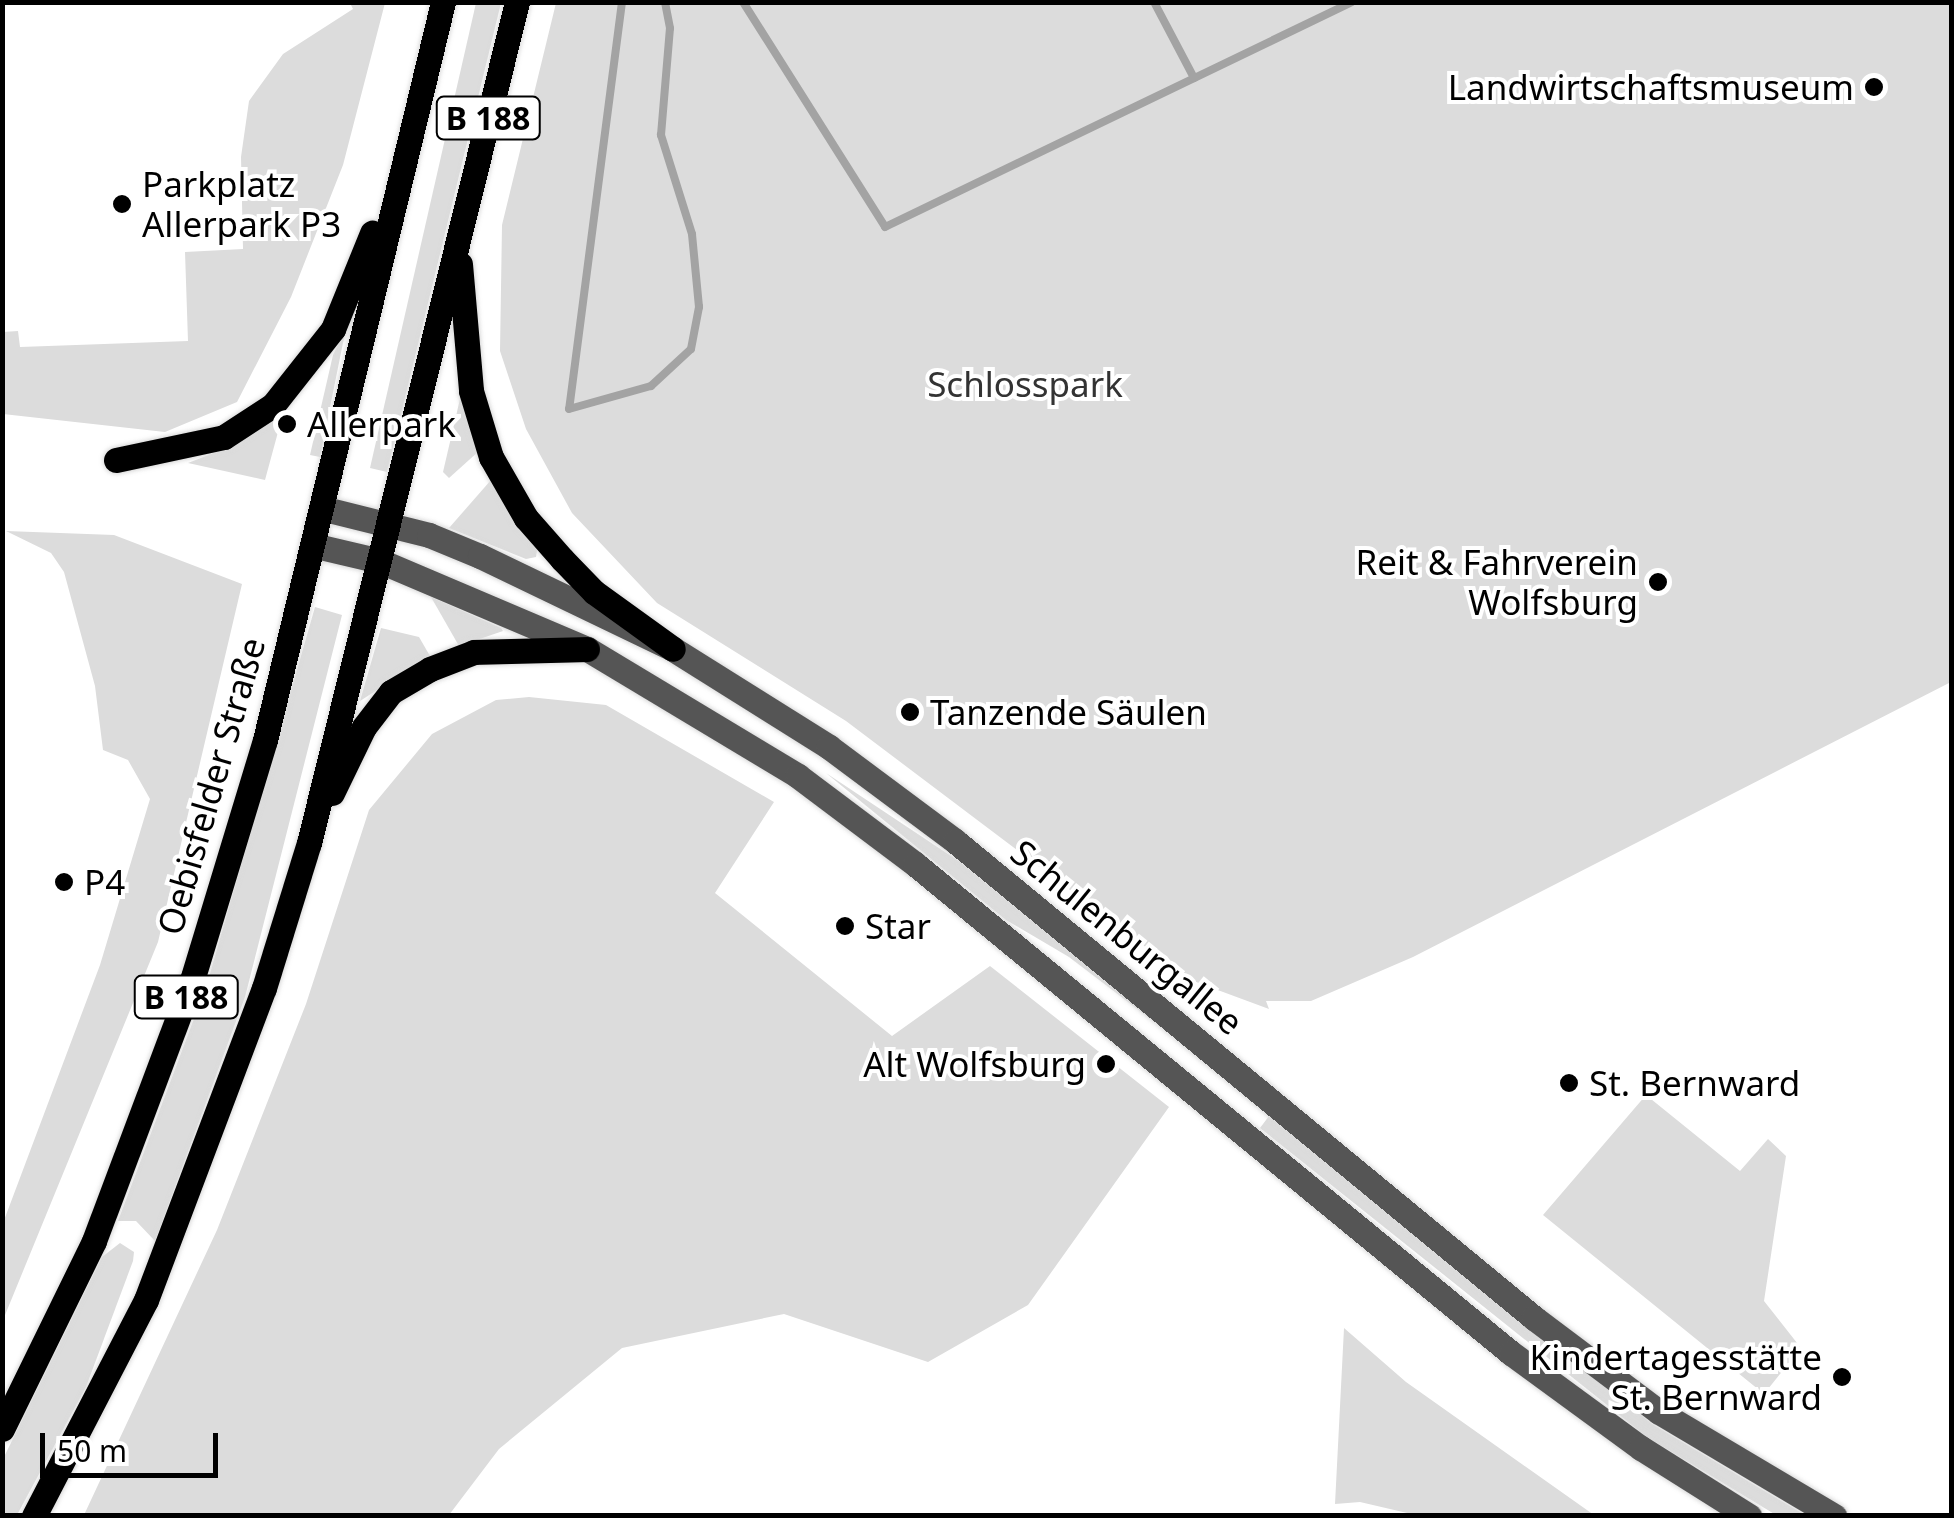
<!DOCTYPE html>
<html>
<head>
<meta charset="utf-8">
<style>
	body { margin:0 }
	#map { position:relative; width:1954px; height:1518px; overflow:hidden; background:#fff; font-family:"Noto Sans",sans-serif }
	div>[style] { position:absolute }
	.green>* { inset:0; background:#dcdcdc }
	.stream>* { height:8px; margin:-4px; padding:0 4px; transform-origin:4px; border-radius:4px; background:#a3a3a3 }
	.roads { filter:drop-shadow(0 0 2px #dbdbdb) drop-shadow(0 0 2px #dbdbdb) }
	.minor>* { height:25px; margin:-12.5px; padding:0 12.5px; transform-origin:12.5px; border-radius:12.5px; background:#555 }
	.major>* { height:25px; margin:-12.5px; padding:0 12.5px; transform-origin:12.5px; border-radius:12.5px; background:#000 }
	.dots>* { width:28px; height:28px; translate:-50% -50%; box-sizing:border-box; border:5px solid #fff; border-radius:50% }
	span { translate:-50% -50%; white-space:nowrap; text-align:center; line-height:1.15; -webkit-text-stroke:8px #fff; paint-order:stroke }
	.shield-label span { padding:2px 8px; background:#fff; border:2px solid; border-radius:8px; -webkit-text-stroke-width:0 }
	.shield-label { font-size:32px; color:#000; font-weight:700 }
	.poi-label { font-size:35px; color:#000 }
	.right { translate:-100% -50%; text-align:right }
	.left { translate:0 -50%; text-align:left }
	.park-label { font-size:35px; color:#333 }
	.street-label { font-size:35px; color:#000 }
	.frame { position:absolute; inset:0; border:5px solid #000; pointer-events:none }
	.scale { position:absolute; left:40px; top:1433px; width:178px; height:45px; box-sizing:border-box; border:5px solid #000; border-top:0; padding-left:12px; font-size:30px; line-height:35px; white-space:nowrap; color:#000; -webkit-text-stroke:8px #fff; paint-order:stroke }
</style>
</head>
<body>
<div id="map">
	<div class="green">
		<i style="clip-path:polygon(350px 3px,385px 3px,343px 165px,291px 297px,237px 402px,165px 432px,3px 414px,3px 332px,18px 331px,20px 347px,188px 341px,185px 252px,243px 249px,241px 157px,249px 101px,283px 54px,353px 9px)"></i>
		<i style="clip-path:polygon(476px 3px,501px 3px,387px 472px,370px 468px)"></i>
		<i style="clip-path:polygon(556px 3px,1951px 3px,1951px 682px,1413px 957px,1311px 1001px,1266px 1001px,1269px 1009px,1188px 979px,846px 721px,657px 603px,572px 513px,526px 429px,500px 351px,502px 225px)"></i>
		<i style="clip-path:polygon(346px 328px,320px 457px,310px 455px,333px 355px)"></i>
		<i style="clip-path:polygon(463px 386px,479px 451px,449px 478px,443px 472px)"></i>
		<i style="clip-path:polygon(284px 410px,265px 480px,188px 463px,224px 449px)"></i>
		<i style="clip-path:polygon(491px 480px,538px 545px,536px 557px,526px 559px,449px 528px)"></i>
		<i style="clip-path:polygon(6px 531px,114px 535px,242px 584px,158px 942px,3px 1320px,3px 1223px,100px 965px,150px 799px,128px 760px,103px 750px,95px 686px,64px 572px,51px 553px)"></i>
		<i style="clip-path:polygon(431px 597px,501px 628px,503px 631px,459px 646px)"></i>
		<i style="clip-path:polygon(315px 607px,342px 615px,245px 997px,155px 1241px,136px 1221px,118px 1221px,207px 984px)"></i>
		<i style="clip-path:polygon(381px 628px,419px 637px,430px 656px,360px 701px)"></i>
		<i style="clip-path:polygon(529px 697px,606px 705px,774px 802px,715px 893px,892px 1036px,990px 966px,1169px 1107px,1028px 1305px,928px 1362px,784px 1314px,622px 1348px,499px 1449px,449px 1515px,84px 1515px,217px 1230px,306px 1004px,369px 810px,432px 734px,496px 700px)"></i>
		<i style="clip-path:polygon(826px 773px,960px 862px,1186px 1046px,1069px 957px,1006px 920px)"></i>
		<i style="clip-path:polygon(1646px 1095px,1740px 1171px,1768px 1139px,1786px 1156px,1764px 1301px,1801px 1348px,1764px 1394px,1543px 1215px)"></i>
		<i style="clip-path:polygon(1269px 1116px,1652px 1424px,1805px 1515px,1776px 1515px,1647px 1437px,1260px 1128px)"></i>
		<i style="clip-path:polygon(120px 1243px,134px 1252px,133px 1261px,86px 1387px,17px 1515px,3px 1515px,3px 1459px,102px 1257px)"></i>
		<i style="clip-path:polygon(1344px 1328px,1406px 1382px,1594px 1515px,1420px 1516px,1360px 1502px,1335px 1504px)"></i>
	</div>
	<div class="stream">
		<i style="left:622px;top:2px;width:410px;rotate:97.4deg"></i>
		<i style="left:569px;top:409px;width:85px;rotate:-15.7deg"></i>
		<i style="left:651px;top:386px;width:54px;rotate:-42.8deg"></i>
		<i style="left:691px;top:349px;width:43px;rotate:-79.2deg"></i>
		<i style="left:699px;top:307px;width:73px;rotate:-95.5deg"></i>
		<i style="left:692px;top:234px;width:104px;rotate:-107.4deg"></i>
		<i style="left:661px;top:135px;width:107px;rotate:-85.2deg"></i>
		<i style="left:670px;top:28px;width:26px;rotate:-101deg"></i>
		<i style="left:743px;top:2px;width:266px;rotate:57.7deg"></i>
		<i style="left:885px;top:227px;width:518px;rotate:-25.72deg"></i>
		<i style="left:1154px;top:2px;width:86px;rotate:62.2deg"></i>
	</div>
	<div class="roads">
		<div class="minor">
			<i style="left:321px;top:508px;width:111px;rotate:14deg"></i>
			<i style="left:429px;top:535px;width:55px;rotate:22.4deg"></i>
			<i style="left:480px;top:556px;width:214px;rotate:25.7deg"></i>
			<i style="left:673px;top:649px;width:184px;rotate:32.1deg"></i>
			<i style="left:829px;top:747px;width:157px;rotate:36.7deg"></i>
			<i style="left:955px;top:841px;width:750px;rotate:39.48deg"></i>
			<i style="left:1534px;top:1318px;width:156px;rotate:36.9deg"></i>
			<i style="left:1659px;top:1412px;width:204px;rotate:30.7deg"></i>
			<i style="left:312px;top:545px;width:70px;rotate:13.2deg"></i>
			<i style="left:380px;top:561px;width:225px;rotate:23deg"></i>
			<i style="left:587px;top:649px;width:246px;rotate:31deg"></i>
			<i style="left:798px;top:776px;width:146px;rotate:36.9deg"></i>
			<i style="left:915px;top:864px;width:771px;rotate:39.37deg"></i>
			<i style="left:1511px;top:1353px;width:161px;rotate:36.2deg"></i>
			<i style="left:1641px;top:1448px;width:128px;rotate:32.2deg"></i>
		</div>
		<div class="major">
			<i style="left:460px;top:264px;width:127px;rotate:85deg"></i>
			<i style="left:471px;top:391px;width:69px;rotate:73.1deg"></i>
			<i style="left:491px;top:457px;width:70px;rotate:60.2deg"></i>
			<i style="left:526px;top:518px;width:55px;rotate:48.7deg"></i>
			<i style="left:562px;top:559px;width:46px;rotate:45.9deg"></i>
			<i style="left:594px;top:592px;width:97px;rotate:35.8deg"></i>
			<i style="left:116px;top:460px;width:110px;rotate:-12deg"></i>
			<i style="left:224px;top:437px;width:59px;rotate:-33.1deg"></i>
			<i style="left:273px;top:405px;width:97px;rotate:-51.7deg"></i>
			<i style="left:333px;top:329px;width:104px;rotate:-67.9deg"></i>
			<i style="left:332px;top:793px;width:73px;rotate:-64.1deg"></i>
			<i style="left:364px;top:727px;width:44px;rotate:-52.4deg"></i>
			<i style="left:391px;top:692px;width:45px;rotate:-30.5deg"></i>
			<i style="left:430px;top:669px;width:47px;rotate:-21.1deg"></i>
			<i style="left:474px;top:652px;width:113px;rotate:-1.5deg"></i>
			<i style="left:2px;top:1429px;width:209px;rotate:-63.9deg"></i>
			<i style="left:94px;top:1241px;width:282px;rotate:-69.4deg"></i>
			<i style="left:193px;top:977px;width:248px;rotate:-73.1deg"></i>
			<i style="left:265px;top:740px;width:759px;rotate:-76.44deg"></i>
			<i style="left:34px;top:1516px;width:243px;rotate:-62.6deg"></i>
			<i style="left:146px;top:1300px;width:334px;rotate:-69.3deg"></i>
			<i style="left:264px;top:988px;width:152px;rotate:-72.8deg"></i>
			<i style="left:309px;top:843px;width:866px;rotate:-76.11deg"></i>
		</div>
	</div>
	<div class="dots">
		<i style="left:1874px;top:87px;background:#000"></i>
		<i style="left:122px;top:204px;background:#000"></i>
		<i style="left:287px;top:424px;background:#000"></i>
		<i style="left:1658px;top:582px;background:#000"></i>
		<i style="left:910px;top:712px;background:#000"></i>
		<i style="left:64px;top:882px;background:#000"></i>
		<i style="left:845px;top:926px;background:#000"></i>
		<i style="left:1106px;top:1064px;background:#000"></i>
		<i style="left:1569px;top:1083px;background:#000"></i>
		<i style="left:1842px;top:1377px;background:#000"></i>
	</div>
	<div class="shield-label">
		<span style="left:488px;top:118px">B 188</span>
		<span style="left:186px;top:997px">B 188</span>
	</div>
	<div class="poi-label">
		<span class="right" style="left:1854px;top:87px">Landwirtschaftsmuseum</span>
		<span class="left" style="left:142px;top:204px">Parkplatz<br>Allerpark P3</span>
		<span class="left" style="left:307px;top:424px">Allerpark</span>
		<span class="right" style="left:1638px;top:582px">Reit &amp; Fahrverein<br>Wolfsburg</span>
		<span class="left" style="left:930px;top:712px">Tanzende Säulen</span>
		<span class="left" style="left:84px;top:882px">P4</span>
		<span class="left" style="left:865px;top:926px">Star</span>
		<span class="right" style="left:1086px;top:1064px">Alt Wolfsburg</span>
		<span class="left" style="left:1589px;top:1083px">St. Bernward</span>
		<span class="right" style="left:1822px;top:1377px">Kindertagesstätte<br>St. Bernward</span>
	</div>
	<div class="park-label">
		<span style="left:1025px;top:384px">Schlosspark</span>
	</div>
	<div class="street-label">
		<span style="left:211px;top:786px;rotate:-74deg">Oebisfelder Straße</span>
		<span style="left:1127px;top:937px;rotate:39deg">Schulenburgallee</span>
	</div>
	<div class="frame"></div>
	<div class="scale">50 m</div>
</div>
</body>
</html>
